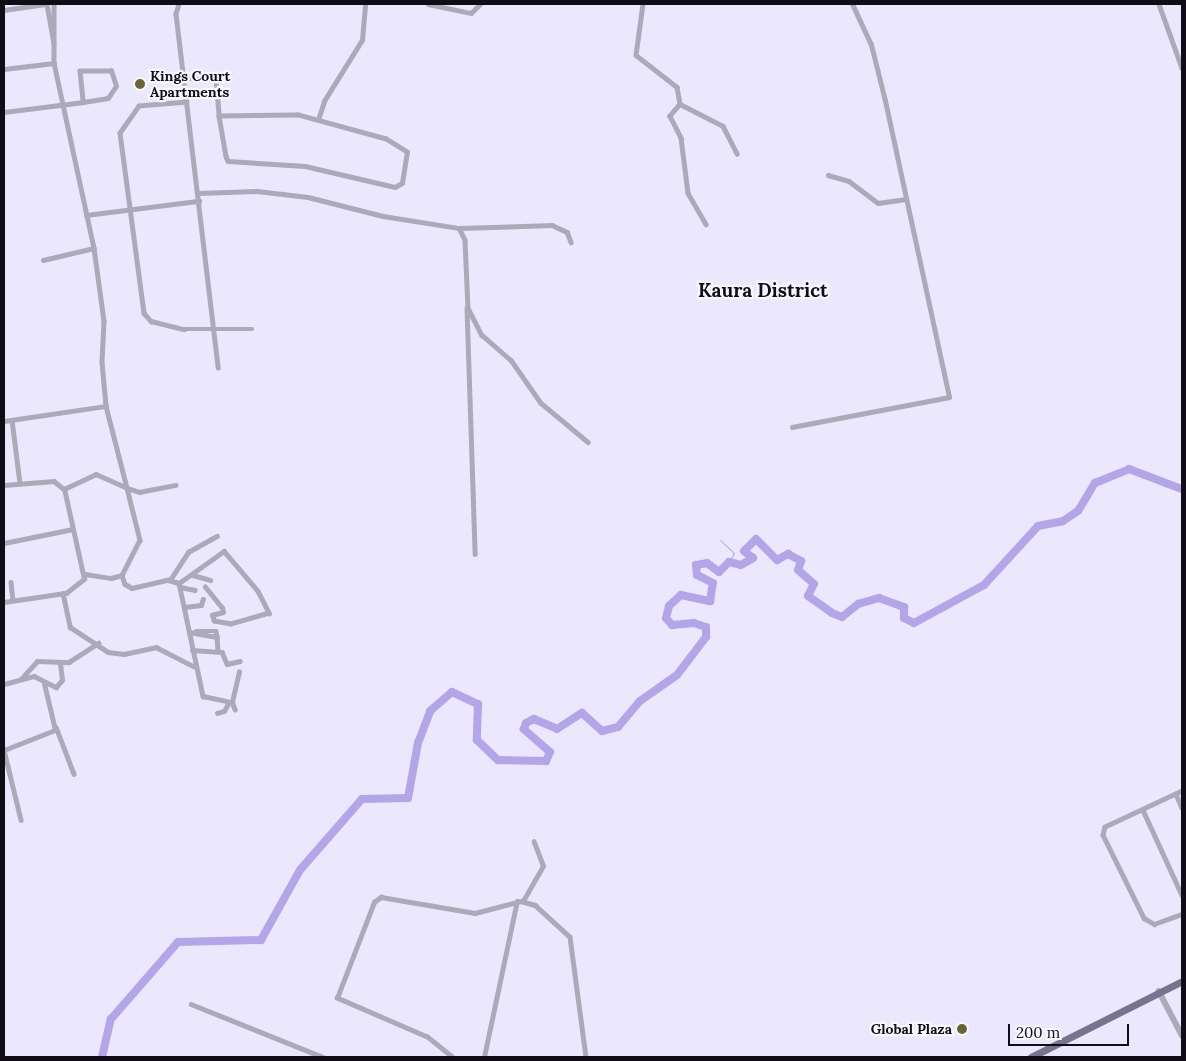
<!DOCTYPE html>
<html>
<head>
<meta charset="utf-8">
<style>
	body { margin:0 }
	#map { position:relative; width:1186px; height:1061px; overflow:hidden; background:#ebe7fd; font-family:Lora,serif }
	div>[style] { position:absolute }
	.stream>* { height:1px; margin:-0.5px; padding:0 0.5px; transform-origin:0.5px; border-radius:0.5px; background:#b4a5e9 }
	.river>* { height:8px; margin:-4px; padding:0 4px; transform-origin:4px; border-radius:4px; background:#b4a5e9 }
	.minor>* { height:4.5px; margin:-2.25px; padding:0 2.25px; transform-origin:2.25px; border-radius:2.25px; background:#aca9b9 }
	.tertiary>* { height:5.5px; margin:-2.75px; padding:0 2.75px; transform-origin:2.75px; border-radius:2.75px; background:#aca9b9 }
	.primary>* { height:7px; margin:-3.5px; padding:0 3.5px; transform-origin:3.5px; border-radius:3.5px; background:#78738e }
	.dots>* { width:14px; height:14px; translate:-50% -50%; box-sizing:border-box; border:2px solid #f8f7fe; border-radius:50% }
	span { translate:-50% -50%; white-space:nowrap; text-align:center; line-height:1.15; -webkit-text-stroke:4.5px #f8f7fe; paint-order:stroke }
	.poi-label { font-size:14px; color:#100d19; font-weight:700 }
	.left { translate:0 -50%; text-align:left }
	.right { translate:-100% -50%; text-align:right }
	.district-label { font-size:19px; color:#100d19; font-weight:700 }
	.frame { position:absolute; inset:0; border:5px solid #100d19; pointer-events:none }
	.scale { position:absolute; left:1008px; top:1024px; width:121px; height:22px; box-sizing:border-box; border:2px solid #100d19; border-top:0; padding-left:6px; font-size:15px; line-height:18px; white-space:nowrap; color:#100d19; -webkit-text-stroke:4px #f8f7fe; paint-order:stroke }
</style>
</head>
<body>
<div id="map">
	<div class="stream">
		<i style="left:720px;top:540px;width:19px;rotate:43deg"></i>
		<i style="left:734px;top:553px;width:10px;rotate:119deg"></i>
	</div>
	<div class="river">
		<i style="left:102px;top:1057px;width:39px;rotate:-77deg"></i>
		<i style="left:111px;top:1019px;width:102px;rotate:-49deg"></i>
		<i style="left:178px;top:942px;width:83px;rotate:-1.4deg"></i>
		<i style="left:261px;top:940px;width:80px;rotate:-60.9deg"></i>
		<i style="left:300px;top:870px;width:94px;rotate:-48.9deg"></i>
		<i style="left:362px;top:799px;width:46px;rotate:-1.2deg"></i>
		<i style="left:408px;top:798px;width:56px;rotate:-79.7deg"></i>
		<i style="left:418px;top:743px;width:34px;rotate:-69deg"></i>
		<i style="left:430px;top:711px;width:29px;rotate:-41deg"></i>
		<i style="left:452px;top:692px;width:29px;rotate:25deg"></i>
		<i style="left:478px;top:704px;width:36px;rotate:92deg"></i>
		<i style="left:477px;top:740px;width:29px;rotate:44deg"></i>
		<i style="left:498px;top:760px;width:48px;rotate:1.2deg"></i>
		<i style="left:546px;top:761px;width:10px;rotate:-66deg"></i>
		<i style="left:550px;top:752px;width:35px;rotate:-139deg"></i>
		<i style="left:524px;top:729px;width:6px;rotate:-72deg"></i>
		<i style="left:526px;top:723px;width:9px;rotate:-27deg"></i>
		<i style="left:534px;top:719px;width:25px;rotate:23deg"></i>
		<i style="left:557px;top:729px;width:30px;rotate:-33deg"></i>
		<i style="left:582px;top:713px;width:27px;rotate:42deg"></i>
		<i style="left:602px;top:731px;width:16px;rotate:-14deg"></i>
		<i style="left:618px;top:727px;width:34px;rotate:-50deg"></i>
		<i style="left:640px;top:701px;width:45px;rotate:-35.1deg"></i>
		<i style="left:677px;top:675px;width:48px;rotate:-52.7deg"></i>
		<i style="left:706px;top:637px;width:10px;rotate:-90deg"></i>
		<i style="left:706px;top:627px;width:13px;rotate:-162deg"></i>
		<i style="left:694px;top:623px;width:22px;rotate:175deg"></i>
		<i style="left:672px;top:625px;width:9px;rotate:-131deg"></i>
		<i style="left:666px;top:618px;width:12px;rotate:-76deg"></i>
		<i style="left:669px;top:606px;width:16px;rotate:-43deg"></i>
		<i style="left:681px;top:595px;width:30px;rotate:12deg"></i>
		<i style="left:710px;top:601px;width:18px;rotate:-81deg"></i>
		<i style="left:713px;top:583px;width:18px;rotate:-153deg"></i>
		<i style="left:697px;top:575px;width:10px;rotate:-96deg"></i>
		<i style="left:696px;top:565px;width:11px;rotate:-10deg"></i>
		<i style="left:707px;top:563px;width:15px;rotate:37deg"></i>
		<i style="left:719px;top:572px;width:14px;rotate:-45deg"></i>
		<i style="left:729px;top:562px;width:12px;rotate:14deg"></i>
		<i style="left:741px;top:565px;width:14px;rotate:-30deg"></i>
		<i style="left:753px;top:558px;width:11px;rotate:-142deg"></i>
		<i style="left:744px;top:551px;width:17px;rotate:-45deg"></i>
		<i style="left:756px;top:539px;width:30px;rotate:45deg"></i>
		<i style="left:777px;top:560px;width:13px;rotate:-29deg"></i>
		<i style="left:788px;top:554px;width:15px;rotate:28deg"></i>
		<i style="left:801px;top:561px;width:9px;rotate:108deg"></i>
		<i style="left:798px;top:570px;width:21px;rotate:41deg"></i>
		<i style="left:814px;top:584px;width:13px;rotate:117deg"></i>
		<i style="left:808px;top:596px;width:29px;rotate:35deg"></i>
		<i style="left:832px;top:613px;width:11px;rotate:22deg"></i>
		<i style="left:842px;top:617px;width:21px;rotate:-39deg"></i>
		<i style="left:858px;top:604px;width:22px;rotate:-16deg"></i>
		<i style="left:879px;top:598px;width:27px;rotate:20deg"></i>
		<i style="left:904px;top:607px;width:11px;rotate:90deg"></i>
		<i style="left:904px;top:618px;width:11px;rotate:27deg"></i>
		<i style="left:914px;top:623px;width:80px;rotate:-28.5deg"></i>
		<i style="left:984px;top:585px;width:80px;rotate:-47.5deg"></i>
		<i style="left:1038px;top:526px;width:25px;rotate:-11deg"></i>
		<i style="left:1063px;top:521px;width:18px;rotate:-34deg"></i>
		<i style="left:1078px;top:511px;width:33px;rotate:-59deg"></i>
		<i style="left:1095px;top:483px;width:37px;rotate:-22deg"></i>
		<i style="left:1129px;top:469px;width:57px;rotate:20.7deg"></i>
	</div>
	<div class="minor">
		<i style="left:47px;top:4px;width:40px;rotate:80deg"></i>
		<i style="left:54px;top:4px;width:59px;rotate:90deg"></i>
		<i style="left:54px;top:63px;width:189px;rotate:77.8deg"></i>
		<i style="left:94px;top:248px;width:74px;rotate:82.2deg"></i>
		<i style="left:104px;top:321px;width:41px;rotate:92.8deg"></i>
		<i style="left:102px;top:362px;width:44px;rotate:84.8deg"></i>
		<i style="left:106px;top:406px;width:85px;rotate:75.6deg"></i>
		<i style="left:127px;top:488px;width:13px;rotate:18deg"></i>
		<i style="left:139px;top:492px;width:37px;rotate:-11deg"></i>
		<i style="left:179px;top:4px;width:10px;rotate:107deg"></i>
		<i style="left:176px;top:14px;width:356px;rotate:83.2deg"></i>
		<i style="left:428px;top:4px;width:44px;rotate:11.8deg"></i>
		<i style="left:471px;top:13px;width:13px;rotate:-45deg"></i>
		<i style="left:643px;top:4px;width:51px;rotate:97.8deg"></i>
		<i style="left:636px;top:55px;width:52px;rotate:38deg"></i>
		<i style="left:677px;top:87px;width:17px;rotate:80deg"></i>
		<i style="left:680px;top:104px;width:16px;rotate:130deg"></i>
		<i style="left:670px;top:116px;width:25px;rotate:63deg"></i>
		<i style="left:681px;top:138px;width:55px;rotate:82.7deg"></i>
		<i style="left:688px;top:193px;width:36px;rotate:60deg"></i>
		<i style="left:1159px;top:4px;width:68px;rotate:70.2deg"></i>
		<i style="left:4px;top:10px;width:41px;rotate:-8.3deg"></i>
		<i style="left:4px;top:69px;width:50px;rotate:-6.8deg"></i>
		<i style="left:186px;top:79px;width:30px"></i>
		<i style="left:216px;top:79px;width:37px;rotate:85deg"></i>
		<i style="left:219px;top:116px;width:41px;rotate:80.1deg"></i>
		<i style="left:226px;top:156px;width:5px;rotate:68deg"></i>
		<i style="left:228px;top:161px;width:77px;rotate:3.7deg"></i>
		<i style="left:305px;top:166px;width:92px;rotate:13.1deg"></i>
		<i style="left:395px;top:187px;width:8px;rotate:-30deg"></i>
		<i style="left:402px;top:183px;width:31px;rotate:-81deg"></i>
		<i style="left:407px;top:152px;width:25px;rotate:-148deg"></i>
		<i style="left:386px;top:139px;width:91px;rotate:-164.7deg"></i>
		<i style="left:298px;top:115px;width:79px;rotate:179.3deg"></i>
		<i style="left:187px;top:102px;width:48px;rotate:175.2deg"></i>
		<i style="left:139px;top:106px;width:33px;rotate:125deg"></i>
		<i style="left:120px;top:133px;width:182px;rotate:82.4deg"></i>
		<i style="left:144px;top:313px;width:11px;rotate:49deg"></i>
		<i style="left:151px;top:321px;width:34px;rotate:14deg"></i>
		<i style="left:184px;top:329px;width:68px"></i>
		<i style="left:680px;top:104px;width:48px;rotate:27.1deg"></i>
		<i style="left:723px;top:126px;width:31px;rotate:63deg"></i>
		<i style="left:4px;top:112px;width:80px;rotate:-7.2deg"></i>
		<i style="left:83px;top:102px;width:25px;rotate:-9deg"></i>
		<i style="left:108px;top:98px;width:14px;rotate:-56deg"></i>
		<i style="left:116px;top:86px;width:16px;rotate:-108deg"></i>
		<i style="left:111px;top:71px;width:31px;rotate:180deg"></i>
		<i style="left:80px;top:71px;width:31px;rotate:84deg"></i>
		<i style="left:318px;top:120px;width:20px;rotate:-72deg"></i>
		<i style="left:324px;top:101px;width:72px;rotate:-58.1deg"></i>
		<i style="left:362px;top:40px;width:36px;rotate:-85deg"></i>
		<i style="left:828px;top:175px;width:22px;rotate:16deg"></i>
		<i style="left:849px;top:181px;width:36px;rotate:37deg"></i>
		<i style="left:878px;top:203px;width:28px;rotate:-8deg"></i>
		<i style="left:198px;top:193px;width:59px;rotate:-1.9deg"></i>
		<i style="left:257px;top:191px;width:51px;rotate:6.7deg"></i>
		<i style="left:308px;top:197px;width:77px;rotate:14.2deg"></i>
		<i style="left:383px;top:216px;width:77px;rotate:9deg"></i>
		<i style="left:459px;top:228px;width:93px;rotate:-1.8deg"></i>
		<i style="left:552px;top:225px;width:17px;rotate:25deg"></i>
		<i style="left:567px;top:232px;width:11px;rotate:68deg"></i>
		<i style="left:86px;top:215px;width:114px;rotate:-7.1deg"></i>
		<i style="left:459px;top:228px;width:13px;rotate:63deg"></i>
		<i style="left:465px;top:240px;width:68px;rotate:87.5deg"></i>
		<i style="left:468px;top:308px;width:30px;rotate:63deg"></i>
		<i style="left:482px;top:335px;width:38px;rotate:41deg"></i>
		<i style="left:511px;top:360px;width:52px;rotate:55.1deg"></i>
		<i style="left:541px;top:403px;width:61px;rotate:39.7deg"></i>
		<i style="left:43px;top:260px;width:52px;rotate:-13.2deg"></i>
		<i style="left:467px;top:308px;width:246px;rotate:88.1deg"></i>
		<i style="left:12px;top:420px;width:64px;rotate:82.8deg"></i>
		<i style="left:4px;top:421px;width:103px;rotate:-8.4deg"></i>
		<i style="left:792px;top:427px;width:160px;rotate:-10.8deg"></i>
		<i style="left:949px;top:397px;width:303px;rotate:-102.2deg"></i>
		<i style="left:885px;top:101px;width:58px;rotate:-104deg"></i>
		<i style="left:871px;top:45px;width:45px;rotate:-114.9deg"></i>
		<i style="left:4px;top:485px;width:50px;rotate:-4.6deg"></i>
		<i style="left:54px;top:481px;width:13px;rotate:39deg"></i>
		<i style="left:64px;top:489px;width:35px;rotate:-25deg"></i>
		<i style="left:96px;top:474px;width:34px;rotate:24deg"></i>
		<i style="left:127px;top:488px;width:54px;rotate:76deg"></i>
		<i style="left:140px;top:540px;width:39px;rotate:117deg"></i>
		<i style="left:122px;top:575px;width:9px;rotate:72deg"></i>
		<i style="left:125px;top:584px;width:8px;rotate:30deg"></i>
		<i style="left:132px;top:588px;width:37px;rotate:-13deg"></i>
		<i style="left:168px;top:580px;width:11px;rotate:15deg"></i>
		<i style="left:179px;top:583px;width:116px;rotate:78deg"></i>
		<i style="left:203px;top:696px;width:30px;rotate:12deg"></i>
		<i style="left:232px;top:702px;width:31px;rotate:-77deg"></i>
		<i style="left:4px;top:543px;width:70px;rotate:-11.5deg"></i>
		<i style="left:85px;top:574px;width:26px;rotate:9deg"></i>
		<i style="left:111px;top:578px;width:11px;rotate:-15deg"></i>
		<i style="left:193px;top:575px;width:18px;rotate:16deg"></i>
		<i style="left:170px;top:580px;width:33px;rotate:-57deg"></i>
		<i style="left:188px;top:552px;width:33px;rotate:-29deg"></i>
		<i style="left:11px;top:582px;width:18px;rotate:84deg"></i>
		<i style="left:179px;top:583px;width:55px;rotate:-35.4deg"></i>
		<i style="left:224px;top:551px;width:52px;rotate:49.6deg"></i>
		<i style="left:258px;top:591px;width:25px;rotate:63deg"></i>
		<i style="left:269px;top:613px;width:40px;rotate:164deg"></i>
		<i style="left:231px;top:624px;width:17px;rotate:-170deg"></i>
		<i style="left:214px;top:621px;width:6px;rotate:-108deg"></i>
		<i style="left:212px;top:615px;width:11px;rotate:-15deg"></i>
		<i style="left:223px;top:612px;width:4px;rotate:-104deg"></i>
		<i style="left:222px;top:608px;width:27px;rotate:-129deg"></i>
		<i style="left:180px;top:587px;width:15px;rotate:11deg"></i>
		<i style="left:63px;top:593px;width:35px;rotate:78deg"></i>
		<i style="left:70px;top:627px;width:45px;rotate:33.3deg"></i>
		<i style="left:108px;top:652px;width:16px;rotate:7deg"></i>
		<i style="left:124px;top:654px;width:33px;rotate:-12deg"></i>
		<i style="left:156px;top:647px;width:42px;rotate:27.2deg"></i>
		<i style="left:4px;top:602px;width:63px;rotate:-8.3deg"></i>
		<i style="left:66px;top:593px;width:23px;rotate:-38deg"></i>
		<i style="left:84px;top:579px;width:92px;rotate:-102.5deg"></i>
		<i style="left:185px;top:607px;width:16px;rotate:-7deg"></i>
		<i style="left:201px;top:605px;width:6px;rotate:-72deg"></i>
		<i style="left:196px;top:631px;width:20px"></i>
		<i style="left:216px;top:631px;width:6px;rotate:81deg"></i>
		<i style="left:189px;top:632px;width:28px;rotate:10deg"></i>
		<i style="left:217px;top:637px;width:14px;rotate:86deg"></i>
		<i style="left:192px;top:650px;width:30px;rotate:4deg"></i>
		<i style="left:222px;top:652px;width:13px;rotate:67deg"></i>
		<i style="left:227px;top:664px;width:13px;rotate:-13deg"></i>
		<i style="left:21px;top:679px;width:24px;rotate:-48deg"></i>
		<i style="left:37px;top:661px;width:32px;rotate:2deg"></i>
		<i style="left:69px;top:662px;width:35px;rotate:-33deg"></i>
		<i style="left:4px;top:684px;width:31px;rotate:-15deg"></i>
		<i style="left:34px;top:676px;width:25px;rotate:27deg"></i>
		<i style="left:56px;top:687px;width:9px;rotate:-49deg"></i>
		<i style="left:62px;top:680px;width:17px;rotate:-97deg"></i>
		<i style="left:232px;top:702px;width:8px;rotate:67deg"></i>
		<i style="left:217px;top:713px;width:7px;rotate:-16deg"></i>
		<i style="left:224px;top:711px;width:10px;rotate:-61deg"></i>
		<i style="left:56px;top:727px;width:50px;rotate:69deg"></i>
		<i style="left:4px;top:750px;width:55px;rotate:-21.4deg"></i>
		<i style="left:55px;top:730px;width:47px;rotate:-103.4deg"></i>
		<i style="left:4px;top:750px;width:72px;rotate:76.3deg"></i>
		<i style="left:1182px;top:791px;width:85px;rotate:154.9deg"></i>
		<i style="left:1105px;top:827px;width:8px;rotate:104deg"></i>
		<i style="left:1103px;top:835px;width:93px;rotate:63.7deg"></i>
		<i style="left:1144px;top:918px;width:12px;rotate:31deg"></i>
		<i style="left:1154px;top:924px;width:30px;rotate:-20deg"></i>
		<i style="left:1176px;top:794px;width:15px;rotate:67deg"></i>
		<i style="left:1143px;top:810px;width:94px;rotate:65.4deg"></i>
		<i style="left:523px;top:901px;width:40px;rotate:-60.3deg"></i>
		<i style="left:543px;top:866px;width:26px;rotate:-111deg"></i>
		<i style="left:191px;top:1004px;width:142px;rotate:21.9deg"></i>
		<i style="left:452px;top:1057px;width:32px;rotate:-141deg"></i>
		<i style="left:427px;top:1037px;width:98px;rotate:-156.6deg"></i>
		<i style="left:337px;top:998px;width:103px;rotate:-68.9deg"></i>
		<i style="left:374px;top:902px;width:9px;rotate:-36deg"></i>
		<i style="left:381px;top:897px;width:95px;rotate:9.7deg"></i>
		<i style="left:475px;top:913px;width:48px;rotate:-14.6deg"></i>
		<i style="left:521px;top:901px;width:15px;rotate:16deg"></i>
		<i style="left:535px;top:905px;width:47px;rotate:42.4deg"></i>
		<i style="left:570px;top:937px;width:121px;rotate:82.4deg"></i>
		<i style="left:484px;top:1057px;width:159px;rotate:-78.1deg"></i>
	</div>
	<div class="tertiary">
		<i style="left:1159px;top:991px;width:50px;rotate:62.4deg"></i>
	</div>
	<div class="primary">
		<i style="left:1031px;top:1057px;width:169px;rotate:-26.7deg"></i>
	</div>
	<div class="dots">
		<i style="left:140px;top:84px;background:#696532"></i>
		<i style="left:962px;top:1029px;background:#696532"></i>
	</div>
	<div class="poi-label">
		<span class="left" style="left:150px;top:84px">Kings Court<br>Apartments</span>
		<span class="right" style="left:952px;top:1029px">Global Plaza</span>
	</div>
	<div class="district-label">
		<span style="left:763px;top:291px">Kaura District</span>
	</div>
	<div class="frame"></div>
	<div class="scale">200 m</div>
</div>
</body>
</html>
